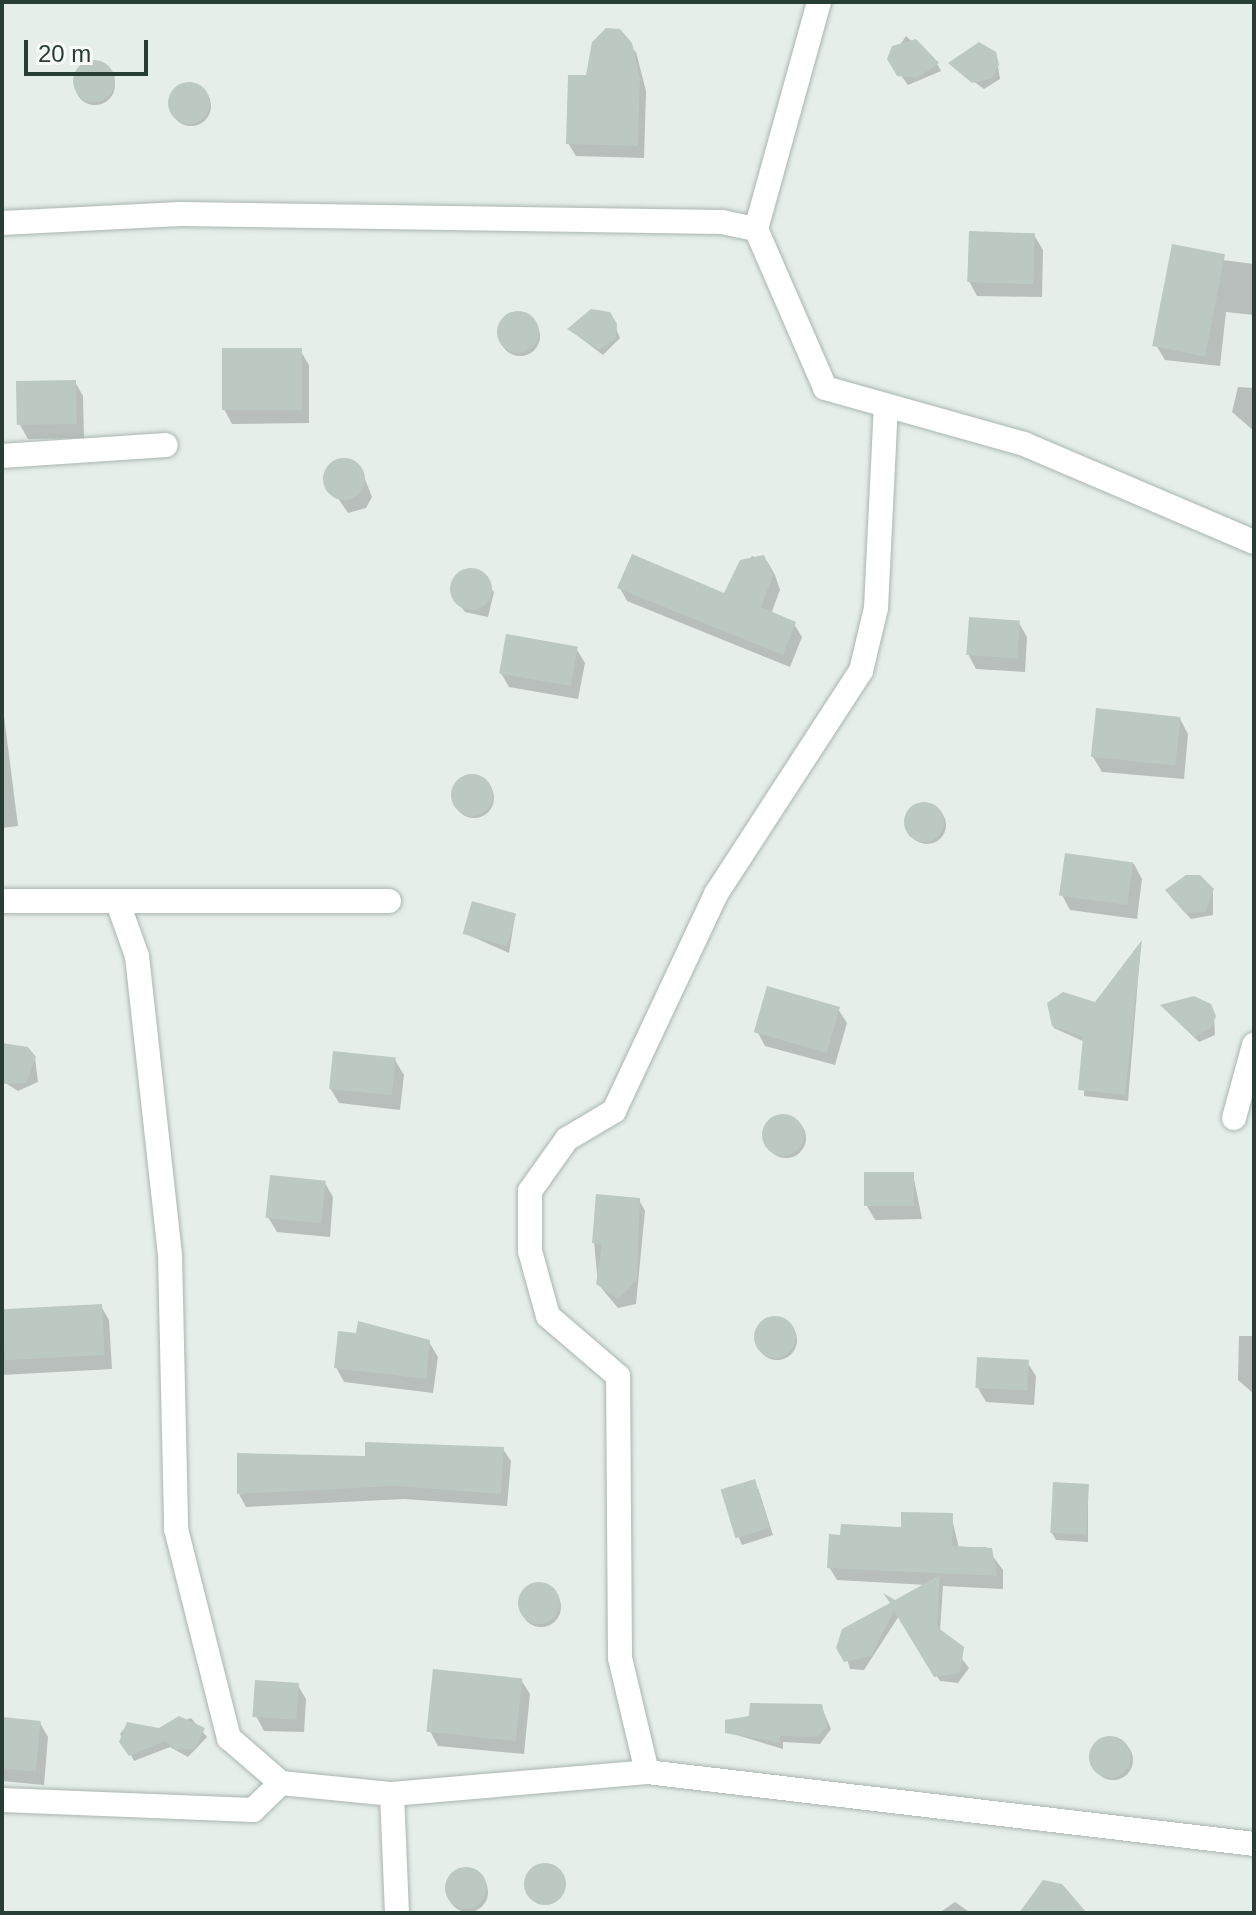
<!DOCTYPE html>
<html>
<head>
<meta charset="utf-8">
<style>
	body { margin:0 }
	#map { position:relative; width:1256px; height:1915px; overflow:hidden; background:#e6eeea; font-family:Helvetica,sans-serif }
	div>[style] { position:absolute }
	.shadow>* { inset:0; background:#0003 }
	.round { border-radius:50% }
	.building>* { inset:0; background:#bcc8c2; transform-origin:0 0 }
	.roads { filter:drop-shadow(0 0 2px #a9b6b0) drop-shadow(0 0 2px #a9b6b0) }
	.minor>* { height:24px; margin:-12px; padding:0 12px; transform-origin:12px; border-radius:12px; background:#fff }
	span { translate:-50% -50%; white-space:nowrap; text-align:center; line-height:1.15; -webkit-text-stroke:7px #f7faf8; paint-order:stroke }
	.frame { position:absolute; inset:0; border:4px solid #273e35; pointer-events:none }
	.scale { position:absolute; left:24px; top:40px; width:124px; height:36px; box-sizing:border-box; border:4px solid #273e35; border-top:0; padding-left:10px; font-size:24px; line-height:28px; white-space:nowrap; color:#273e35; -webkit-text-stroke:6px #f7faf8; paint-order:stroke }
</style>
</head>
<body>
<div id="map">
	<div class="shadow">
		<i style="clip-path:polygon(1218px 2px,1254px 2px,1254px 3px,1219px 4px)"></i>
		<i style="clip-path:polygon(613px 30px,636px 52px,646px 91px,644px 158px,576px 156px,568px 143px,588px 77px)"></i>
		<i style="clip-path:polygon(906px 36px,938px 65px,941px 71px,908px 85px,890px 60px)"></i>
		<i style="clip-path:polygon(997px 60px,1000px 79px,984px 89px,950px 64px)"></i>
		<i class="round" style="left:75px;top:65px;width:40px;height:40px"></i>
		<i class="round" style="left:171px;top:86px;width:40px;height:40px"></i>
		<i style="clip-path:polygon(1034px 235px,1043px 250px,1042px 297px,977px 296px,969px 281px)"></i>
		<i style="clip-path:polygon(1223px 260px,1254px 264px,1254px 315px,1226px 312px,1220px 366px,1165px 360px,1156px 345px)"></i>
		<i class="round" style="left:500px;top:316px;width:40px;height:40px"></i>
		<i style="clip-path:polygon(613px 321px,620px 338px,603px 355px,570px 330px)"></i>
		<i style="clip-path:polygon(300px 350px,309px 365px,309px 423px,232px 424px,224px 409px)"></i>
		<i style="clip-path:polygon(75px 382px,83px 396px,84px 438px,28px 439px,20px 425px)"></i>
		<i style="clip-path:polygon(1238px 387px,1254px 388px,1254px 431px,1232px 412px)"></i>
		<i style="clip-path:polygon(344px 460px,365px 479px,372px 497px,366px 508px,348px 513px,325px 479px)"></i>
		<i style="clip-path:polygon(752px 556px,767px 561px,775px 575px,780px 590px,771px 614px,794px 624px,802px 637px,790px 667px,627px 601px,620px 588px,724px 595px)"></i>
		<i style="clip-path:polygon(465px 571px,477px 571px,494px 592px,488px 617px,465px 612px,453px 595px,456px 577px)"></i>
		<i style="clip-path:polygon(1019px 623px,1027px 637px,1025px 672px,976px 669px,968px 654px)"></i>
		<i style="clip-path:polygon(576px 648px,585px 663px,578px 699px,509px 687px,501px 673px)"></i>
		<i style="clip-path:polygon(2px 700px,18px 826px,2px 828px)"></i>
		<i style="clip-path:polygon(1180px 719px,1188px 734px,1184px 779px,1102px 772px,1093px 757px)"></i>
		<i class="round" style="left:454px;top:778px;width:40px;height:40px"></i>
		<i class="round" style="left:908px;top:806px;width:38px;height:38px"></i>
		<i style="clip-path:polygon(1067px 855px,1134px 864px,1142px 879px,1137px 919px,1070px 910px,1062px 895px)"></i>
		<i style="clip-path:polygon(1213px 890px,1213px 915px,1191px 919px,1171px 897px)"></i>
		<i style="clip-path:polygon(515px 916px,509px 953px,464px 933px)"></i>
		<i style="clip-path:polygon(1141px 943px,1128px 1101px,1084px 1096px,1085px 1042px,1054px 1028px,1049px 1003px,1058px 996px,1095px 1005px)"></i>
		<i style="clip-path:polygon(1163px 1007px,1214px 1017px,1215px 1035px,1199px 1042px)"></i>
		<i style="clip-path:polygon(838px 1009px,847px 1023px,835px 1065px,765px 1046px,757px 1031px)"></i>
		<i style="clip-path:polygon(2px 1056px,35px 1058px,38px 1082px,18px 1091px,7px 1084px)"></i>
		<i style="clip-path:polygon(395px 1060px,404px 1075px,400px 1110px,339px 1103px,330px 1088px)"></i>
		<i class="round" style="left:766px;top:1118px;width:40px;height:40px"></i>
		<i style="clip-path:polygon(913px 1174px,922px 1219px,875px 1220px,867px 1206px)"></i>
		<i style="clip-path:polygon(325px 1183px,333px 1197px,330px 1237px,277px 1232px,268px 1217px)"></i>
		<i style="clip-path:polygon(639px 1200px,645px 1211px,636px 1304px,618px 1308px,598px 1284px,594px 1242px)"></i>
		<i style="clip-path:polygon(101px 1306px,109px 1320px,112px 1369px,2px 1375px,2px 1314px)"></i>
		<i class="round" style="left:757px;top:1320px;width:40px;height:40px"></i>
		<i style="clip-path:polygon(1239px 1336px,1254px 1336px,1254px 1394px,1238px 1380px)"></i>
		<i style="clip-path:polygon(429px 1342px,438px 1357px,433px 1393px,344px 1382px,336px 1367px)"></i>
		<i style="clip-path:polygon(1027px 1362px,1036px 1376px,1034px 1405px,986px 1402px,978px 1388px)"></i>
		<i style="clip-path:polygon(503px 1449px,511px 1461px,507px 1506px,404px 1499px,246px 1507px,239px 1494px)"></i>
		<i style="clip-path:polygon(1088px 1486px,1088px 1542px,1056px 1540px,1052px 1533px)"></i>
		<i style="clip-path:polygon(758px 1488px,773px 1535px,742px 1545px,739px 1538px)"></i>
		<i style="clip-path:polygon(951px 1515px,959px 1548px,986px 1547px,1003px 1570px,1003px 1589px,943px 1586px,940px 1631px,969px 1668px,958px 1683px,940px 1681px,899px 1616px,864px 1670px,850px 1669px,840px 1636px,926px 1585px,837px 1580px,829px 1567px,903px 1529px)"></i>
		<i class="round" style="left:521px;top:1587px;width:40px;height:40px"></i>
		<i style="clip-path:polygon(521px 1680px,530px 1694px,524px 1754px,438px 1746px,430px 1731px)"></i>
		<i style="clip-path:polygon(297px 1684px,306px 1699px,304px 1732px,264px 1731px,256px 1716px)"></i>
		<i style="clip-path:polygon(821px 1706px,831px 1729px,820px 1744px,783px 1742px,783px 1749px,727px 1732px)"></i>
		<i style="clip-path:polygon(191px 1718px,207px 1737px,188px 1757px,170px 1747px,134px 1761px,120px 1734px,128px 1724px,159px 1730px)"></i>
		<i style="clip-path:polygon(2px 1719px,40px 1723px,48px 1737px,44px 1785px,2px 1781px)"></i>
		<i class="round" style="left:1093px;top:1740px;width:40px;height:40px"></i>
		<i class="round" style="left:448px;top:1872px;width:40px;height:40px"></i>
		<i style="clip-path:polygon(955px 1902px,971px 1913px,939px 1913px)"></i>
	</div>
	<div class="building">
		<i style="clip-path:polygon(606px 28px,620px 29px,632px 43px,640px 77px,638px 146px,566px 144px,568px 75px,586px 75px,592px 42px)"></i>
		<i style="clip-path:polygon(916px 39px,939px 63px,917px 78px,897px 76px,887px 59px,892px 46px)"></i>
		<i style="clip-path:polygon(979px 42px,996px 52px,999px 65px,992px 78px,972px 83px,948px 63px)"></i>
		<i class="round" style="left:73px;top:60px;width:42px;height:42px"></i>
		<i class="round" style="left:168px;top:82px;width:42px;height:42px"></i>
		<i style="left:969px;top:231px;width:66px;height:51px;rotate:2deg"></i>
		<i style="left:1172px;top:244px;width:54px;height:104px;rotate:11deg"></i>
		<i style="clip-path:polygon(591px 309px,610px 312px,617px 324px,616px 338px,599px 350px,567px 329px)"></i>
		<i class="round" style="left:497px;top:311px;width:42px;height:42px"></i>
		<i style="left:222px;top:348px;width:80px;height:62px"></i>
		<i style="left:76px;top:380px;width:44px;height:60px;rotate:89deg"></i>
		<i class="round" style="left:323px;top:458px;width:42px;height:42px"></i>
		<i style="clip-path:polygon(632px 554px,724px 593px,740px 560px,764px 555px,773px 576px,761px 607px,796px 622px,783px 655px,617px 588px)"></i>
		<i class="round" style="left:450px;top:568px;width:42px;height:42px"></i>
		<i style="left:969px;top:617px;width:51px;height:38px;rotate:4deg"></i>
		<i style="left:506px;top:634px;width:73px;height:40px;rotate:10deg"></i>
		<i style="left:1096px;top:708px;width:85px;height:49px;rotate:6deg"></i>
		<i class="round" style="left:451px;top:774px;width:42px;height:42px"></i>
		<i class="round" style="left:904px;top:802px;width:40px;height:40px"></i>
		<i style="left:1065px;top:853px;width:69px;height:43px;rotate:8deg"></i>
		<i style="clip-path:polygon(1186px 875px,1200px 875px,1214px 889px,1205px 912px,1185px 913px,1165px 890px)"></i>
		<i style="left:472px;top:901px;width:46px;height:34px;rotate:16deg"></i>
		<i style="clip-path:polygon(1142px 940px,1125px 1095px,1078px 1090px,1083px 1037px,1052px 1026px,1047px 1003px,1063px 992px,1095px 1002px)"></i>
		<i style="left:767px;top:986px;width:76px;height:48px;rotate:16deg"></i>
		<i style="clip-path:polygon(1194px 996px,1211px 1004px,1216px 1016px,1211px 1028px,1194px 1037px,1160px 1005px)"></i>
		<i style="clip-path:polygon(2px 1043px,28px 1047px,36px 1057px,26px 1083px,2px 1084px)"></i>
		<i style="left:333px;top:1051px;width:63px;height:38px;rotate:6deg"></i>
		<i class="round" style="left:762px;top:1114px;width:42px;height:42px"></i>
		<i style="left:864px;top:1172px;width:50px;height:34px"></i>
		<i style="left:270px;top:1175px;width:56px;height:43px;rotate:6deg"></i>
		<i style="clip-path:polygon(596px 1194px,640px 1198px,637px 1280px,618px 1299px,596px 1284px,602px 1244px,592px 1243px)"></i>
		<i style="left:102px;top:1304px;width:51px;height:100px;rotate:87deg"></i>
		<i class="round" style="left:754px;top:1316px;width:42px;height:42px"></i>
		<i style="clip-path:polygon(358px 1321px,430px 1340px,426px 1379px,334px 1368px,338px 1331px,356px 1333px)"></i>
		<i style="left:977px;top:1357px;width:52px;height:31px;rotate:3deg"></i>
		<i style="clip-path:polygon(365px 1442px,504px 1447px,501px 1494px,395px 1486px,237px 1494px,237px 1453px,365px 1456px)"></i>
		<i style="left:755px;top:1479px;width:51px;height:36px;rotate:73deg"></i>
		<i style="left:1053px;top:1482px;width:36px;height:51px;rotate:3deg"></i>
		<i style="clip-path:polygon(901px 1512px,953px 1513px,952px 1546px,992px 1548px,997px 1576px,827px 1568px,829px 1534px,840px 1535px,841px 1524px,901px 1527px)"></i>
		<i style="clip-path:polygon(940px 1575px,937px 1627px,964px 1647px,960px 1673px,934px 1677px,894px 1611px,871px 1656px,844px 1662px,836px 1648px,842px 1629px,890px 1603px,883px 1593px,895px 1600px)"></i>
		<i class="round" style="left:518px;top:1582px;width:42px;height:42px"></i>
		<i style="left:433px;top:1669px;width:90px;height:63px;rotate:6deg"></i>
		<i style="left:255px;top:1680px;width:44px;height:37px;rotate:4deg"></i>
		<i style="clip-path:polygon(750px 1703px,822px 1704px,827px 1727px,817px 1737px,780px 1736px,780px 1743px,725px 1733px,725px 1720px,749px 1716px)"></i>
		<i style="clip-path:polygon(179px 1716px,205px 1728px,195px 1749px,177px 1750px,165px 1741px,129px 1756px,119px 1742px,127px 1722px,159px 1728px)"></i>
		<i style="left:2px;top:1717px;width:39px;height:51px;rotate:6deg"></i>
		<i class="round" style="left:1089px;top:1736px;width:42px;height:42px"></i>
		<i class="round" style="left:524px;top:1863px;width:42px;height:42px"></i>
		<i class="round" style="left:445px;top:1867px;width:42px;height:42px"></i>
		<i style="clip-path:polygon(1043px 1880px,1062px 1884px,1087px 1913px,1019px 1913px)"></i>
	</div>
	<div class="roads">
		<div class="minor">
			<i style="left:819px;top:2px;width:236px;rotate:105.5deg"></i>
			<i style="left:756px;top:229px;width:173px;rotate:66.5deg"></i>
			<i style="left:825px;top:388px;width:207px;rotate:15.7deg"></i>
			<i style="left:1024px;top:444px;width:250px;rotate:23.1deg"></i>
			<i style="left:2px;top:223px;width:178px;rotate:-2.9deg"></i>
			<i style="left:180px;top:214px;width:542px;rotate:0.85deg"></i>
			<i style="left:722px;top:222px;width:35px;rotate:12deg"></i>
			<i style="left:2px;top:456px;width:164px;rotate:-3.8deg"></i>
			<i style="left:2px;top:901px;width:387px"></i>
			<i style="left:118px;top:903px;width:56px;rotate:70.3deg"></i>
			<i style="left:137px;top:956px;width:302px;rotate:83.7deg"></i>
			<i style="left:170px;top:1256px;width:273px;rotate:88.7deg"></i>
			<i style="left:176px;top:1529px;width:216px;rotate:75.8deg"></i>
			<i style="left:229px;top:1738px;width:69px;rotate:40.9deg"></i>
			<i style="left:1234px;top:1118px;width:76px;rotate:-74.7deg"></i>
			<i style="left:647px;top:1772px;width:117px;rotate:-103.3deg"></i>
			<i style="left:620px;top:1658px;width:282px;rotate:-90.4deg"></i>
			<i style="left:618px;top:1376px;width:92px;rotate:-139.4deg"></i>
			<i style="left:548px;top:1316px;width:67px;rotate:-105.5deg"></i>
			<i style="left:530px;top:1251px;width:60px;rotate:-90deg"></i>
			<i style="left:530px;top:1191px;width:64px;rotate:-54.6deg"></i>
			<i style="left:567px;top:1139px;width:55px;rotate:-30.8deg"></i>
			<i style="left:614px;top:1111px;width:240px;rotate:-64.8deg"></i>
			<i style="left:716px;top:894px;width:266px;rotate:-57deg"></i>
			<i style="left:861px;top:671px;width:65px;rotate:-76.6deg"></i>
			<i style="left:876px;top:608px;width:202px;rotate:-87.2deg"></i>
			<i style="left:392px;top:1794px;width:119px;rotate:87.6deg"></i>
			<i style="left:2px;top:1800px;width:251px;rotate:2.3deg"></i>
			<i style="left:253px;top:1810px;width:39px;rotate:-44deg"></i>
			<i style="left:281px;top:1783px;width:112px;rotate:5.7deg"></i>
			<i style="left:392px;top:1794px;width:256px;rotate:-4.9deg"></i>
			<i style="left:647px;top:1772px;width:611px;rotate:6.76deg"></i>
		</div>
	</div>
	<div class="frame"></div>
	<div class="scale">20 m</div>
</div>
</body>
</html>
